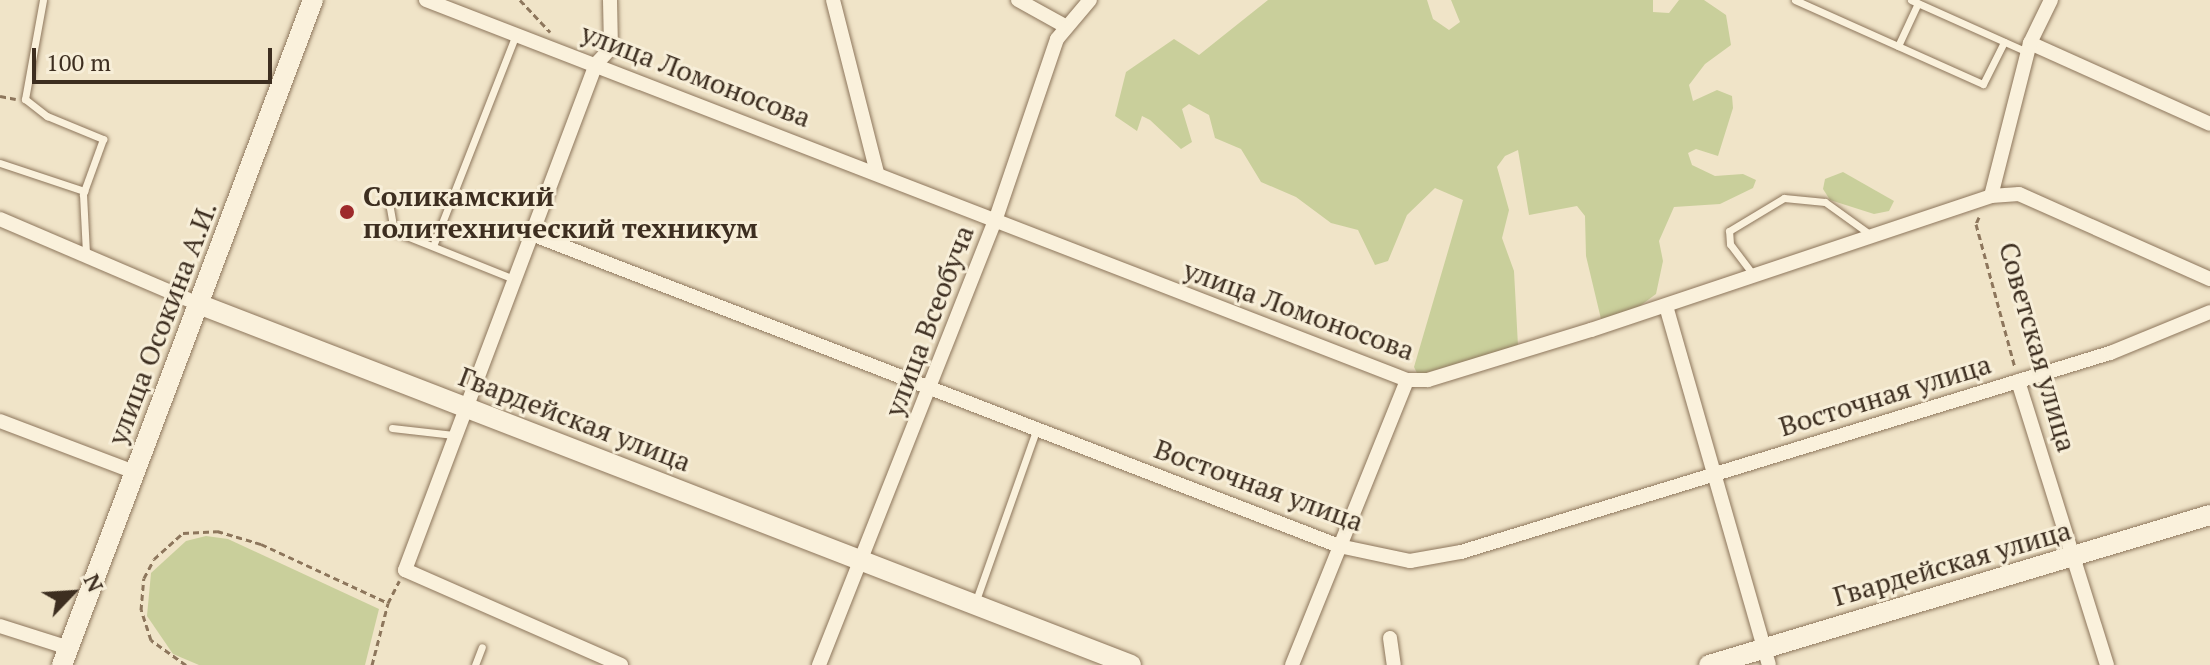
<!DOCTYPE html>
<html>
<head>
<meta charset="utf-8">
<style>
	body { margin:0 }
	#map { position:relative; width:2210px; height:665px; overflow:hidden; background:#f0e4c8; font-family:"PT Serif",serif }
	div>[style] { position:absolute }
	.green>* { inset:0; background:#c9cf9b }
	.path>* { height:3px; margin-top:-1.5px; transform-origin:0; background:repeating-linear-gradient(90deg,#8d765c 0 6px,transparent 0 10px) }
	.roads { filter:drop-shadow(0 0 2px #8d765c) drop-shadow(0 0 2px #8d765c) }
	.lane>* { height:7px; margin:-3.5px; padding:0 3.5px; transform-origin:3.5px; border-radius:3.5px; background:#faf1dc }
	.street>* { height:14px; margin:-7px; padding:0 7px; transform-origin:7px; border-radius:7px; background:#faf1dc }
	.secondary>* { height:20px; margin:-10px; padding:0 10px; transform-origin:10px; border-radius:10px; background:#faf1dc }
	.dots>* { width:22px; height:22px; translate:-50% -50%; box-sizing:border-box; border:4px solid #f7eed8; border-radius:50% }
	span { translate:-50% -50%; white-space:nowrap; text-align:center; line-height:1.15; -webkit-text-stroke:6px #f7eed8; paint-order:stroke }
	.street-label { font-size:28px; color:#3d2e20 }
	.poi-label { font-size:28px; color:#3d2e20; font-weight:700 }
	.left { translate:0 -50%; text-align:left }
	.north { position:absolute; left:32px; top:553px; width:80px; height:80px; -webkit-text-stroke:6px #f7eed8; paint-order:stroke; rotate:65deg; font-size:22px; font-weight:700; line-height:32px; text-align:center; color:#3d2e20 }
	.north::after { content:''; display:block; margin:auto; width:28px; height:36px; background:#3d2e20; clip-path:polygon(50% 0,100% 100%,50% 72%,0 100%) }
	.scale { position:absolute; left:32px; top:48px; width:240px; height:36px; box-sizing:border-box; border:4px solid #3d2e20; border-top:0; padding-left:10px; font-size:24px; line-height:28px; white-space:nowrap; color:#3d2e20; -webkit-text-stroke:6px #f7eed8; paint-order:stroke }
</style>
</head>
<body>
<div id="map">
	<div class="green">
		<i style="clip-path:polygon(1268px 0,1427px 0,1433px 19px,1449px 30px,1460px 22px,1451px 0,1653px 0,1653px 12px,1669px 13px,1679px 0,1704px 0,1726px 15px,1731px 45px,1705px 64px,1689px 85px,1693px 101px,1717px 90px,1732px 96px,1733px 108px,1718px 156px,1696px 149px,1688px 153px,1692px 165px,1715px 176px,1743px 174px,1756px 180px,1753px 188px,1720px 204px,1674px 207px,1659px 241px,1663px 261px,1656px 294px,1629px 314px,1601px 319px,1586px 256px,1585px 216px,1577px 206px,1529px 215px,1518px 150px,1505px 156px,1497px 167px,1509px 210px,1502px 238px,1514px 271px,1518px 346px,1418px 375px,1414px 367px,1463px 200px,1435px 188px,1407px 215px,1388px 261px,1375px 265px,1358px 230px,1331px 223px,1296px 197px,1261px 182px,1241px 149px,1215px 138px,1209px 115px,1189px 104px,1182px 109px,1192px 142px,1181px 149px,1150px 120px,1142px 116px,1137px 131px,1115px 116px,1126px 72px,1174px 39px,1199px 55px)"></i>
		<i style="clip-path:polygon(1843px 172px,1894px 201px,1889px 211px,1874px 214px,1830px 200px,1823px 189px,1825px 179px)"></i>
		<i style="clip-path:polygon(206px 536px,228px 539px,379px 609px,365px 665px,199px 665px,173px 654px,147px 616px,151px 573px,186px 541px)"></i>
	</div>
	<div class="path">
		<i style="left:520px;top:0;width:44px;rotate:46.8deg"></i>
		<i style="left:0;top:96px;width:16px;rotate:11deg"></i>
		<i style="left:1979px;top:217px;width:8px;rotate:113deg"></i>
		<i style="left:1976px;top:224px;width:149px;rotate:74.8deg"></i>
		<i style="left:186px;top:665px;width:43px;rotate:-144.5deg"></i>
		<i style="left:151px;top:640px;width:32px;rotate:-108deg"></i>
		<i style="left:141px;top:610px;width:32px;rotate:-85deg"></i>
		<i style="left:144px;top:578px;width:21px;rotate:-62deg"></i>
		<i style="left:154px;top:559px;width:39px;rotate:-42deg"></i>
		<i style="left:183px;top:533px;width:34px;rotate:-3deg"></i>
		<i style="left:217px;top:531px;width:46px;rotate:16.5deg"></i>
		<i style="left:261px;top:544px;width:140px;rotate:24.9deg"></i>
		<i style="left:372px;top:665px;width:64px;rotate:-75.5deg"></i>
		<i style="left:388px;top:603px;width:25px;rotate:-63deg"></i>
	</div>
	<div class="roads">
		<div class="lane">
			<i style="left:43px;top:0;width:101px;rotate:100.3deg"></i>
			<i style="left:25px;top:99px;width:28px;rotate:38deg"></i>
			<i style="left:47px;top:116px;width:61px;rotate:22.3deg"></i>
			<i style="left:103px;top:139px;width:59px;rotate:110deg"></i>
			<i style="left:83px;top:194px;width:60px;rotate:87.1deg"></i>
			<i style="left:1795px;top:0;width:206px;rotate:24.1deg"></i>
			<i style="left:1983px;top:84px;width:47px;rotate:-63.4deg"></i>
			<i style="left:1911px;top:0;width:127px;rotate:24.1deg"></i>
			<i style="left:1898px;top:46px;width:47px;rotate:-65.1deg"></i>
			<i style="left:0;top:163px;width:89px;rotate:18.4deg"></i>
			<i style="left:388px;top:197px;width:35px;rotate:80deg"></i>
			<i style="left:394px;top:231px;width:129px;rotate:21.8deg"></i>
			<i style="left:433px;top:246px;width:228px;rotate:-68.6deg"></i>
			<i style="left:1755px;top:277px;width:41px;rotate:-127.1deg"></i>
			<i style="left:1730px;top:244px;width:13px;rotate:-94deg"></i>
			<i style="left:1729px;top:231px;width:64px;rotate:-31deg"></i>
			<i style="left:1784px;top:198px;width:41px;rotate:5.6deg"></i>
			<i style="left:1825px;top:202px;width:57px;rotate:35.7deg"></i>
			<i style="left:392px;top:428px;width:62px;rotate:6.4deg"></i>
			<i style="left:975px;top:603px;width:182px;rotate:-70.5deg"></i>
			<i style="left:475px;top:665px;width:19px;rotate:-69deg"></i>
		</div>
		<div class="street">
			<i style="left:426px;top:0;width:1052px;rotate:21.17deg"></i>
			<i style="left:1407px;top:380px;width:21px"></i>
			<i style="left:1428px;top:380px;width:170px;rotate:-17.1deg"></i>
			<i style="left:1591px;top:330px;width:422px;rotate:-18.5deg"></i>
			<i style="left:1991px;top:196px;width:28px;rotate:-4deg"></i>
			<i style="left:2019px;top:194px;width:209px;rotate:24deg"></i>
			<i style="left:610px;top:0;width:48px;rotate:88.8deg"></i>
			<i style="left:611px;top:48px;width:22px;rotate:133deg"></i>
			<i style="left:596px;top:64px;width:541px;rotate:110.68deg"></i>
			<i style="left:405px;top:570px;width:236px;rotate:23.7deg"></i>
			<i style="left:833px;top:0;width:179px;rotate:75.7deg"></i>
			<i style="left:1018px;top:0;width:54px;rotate:29deg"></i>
			<i style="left:2030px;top:43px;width:197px;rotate:24.2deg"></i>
			<i style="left:1991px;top:196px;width:158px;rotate:-75.7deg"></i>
			<i style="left:2030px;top:43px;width:48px;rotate:-64deg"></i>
			<i style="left:0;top:219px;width:219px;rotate:23.2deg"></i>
			<i style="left:534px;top:235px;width:863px;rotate:21.12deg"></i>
			<i style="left:1339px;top:546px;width:73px;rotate:11.9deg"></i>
			<i style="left:1410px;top:561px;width:52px;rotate:-10deg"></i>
			<i style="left:1461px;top:552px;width:679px;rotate:-17.05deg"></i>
			<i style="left:2110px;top:353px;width:108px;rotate:-22.3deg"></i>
			<i style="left:1666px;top:306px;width:373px;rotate:74deg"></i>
			<i style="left:2018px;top:381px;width:298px;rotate:72.6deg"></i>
			<i style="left:0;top:421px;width:143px;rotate:20.8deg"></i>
			<i style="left:0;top:626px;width:72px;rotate:17.7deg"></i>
			<i style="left:1390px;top:638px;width:27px;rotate:82deg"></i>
			<i style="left:819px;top:665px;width:474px;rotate:-68.4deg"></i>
			<i style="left:994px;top:224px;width:195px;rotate:-71.2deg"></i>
			<i style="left:1057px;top:39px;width:51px;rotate:-49.8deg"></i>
			<i style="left:1292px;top:665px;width:307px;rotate:-68deg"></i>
		</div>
		<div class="secondary">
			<i style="left:201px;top:305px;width:997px;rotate:21.16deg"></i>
			<i style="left:62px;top:665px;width:711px;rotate:-69.32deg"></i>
			<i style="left:1709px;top:665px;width:523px;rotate:-16.67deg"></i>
		</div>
	</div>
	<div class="dots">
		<i style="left:347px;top:212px;background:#9e2a2b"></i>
	</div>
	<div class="street-label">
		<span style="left:696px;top:75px;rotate:21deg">улица Ломоносова</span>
		<span style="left:1299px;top:310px;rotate:20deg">улица Ломоносова</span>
		<span style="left:929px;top:321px;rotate:-69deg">улица Всеобуча</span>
		<span style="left:162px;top:323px;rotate:-69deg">улица Осокина А.И.</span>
		<span style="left:2038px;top:347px;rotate:74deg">Советская улица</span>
		<span style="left:1885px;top:395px;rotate:-17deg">Восточная улица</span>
		<span style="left:575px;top:419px;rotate:21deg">Гвардейская улица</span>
		<span style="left:1259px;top:485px;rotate:20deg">Восточная улица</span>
		<span style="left:1952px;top:563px;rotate:-16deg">Гвардейская улица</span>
	</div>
	<div class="poi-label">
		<span class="left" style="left:363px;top:212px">Соликамский<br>политехнический техникум</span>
	</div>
	<div class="north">N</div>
	<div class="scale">100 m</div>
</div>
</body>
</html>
